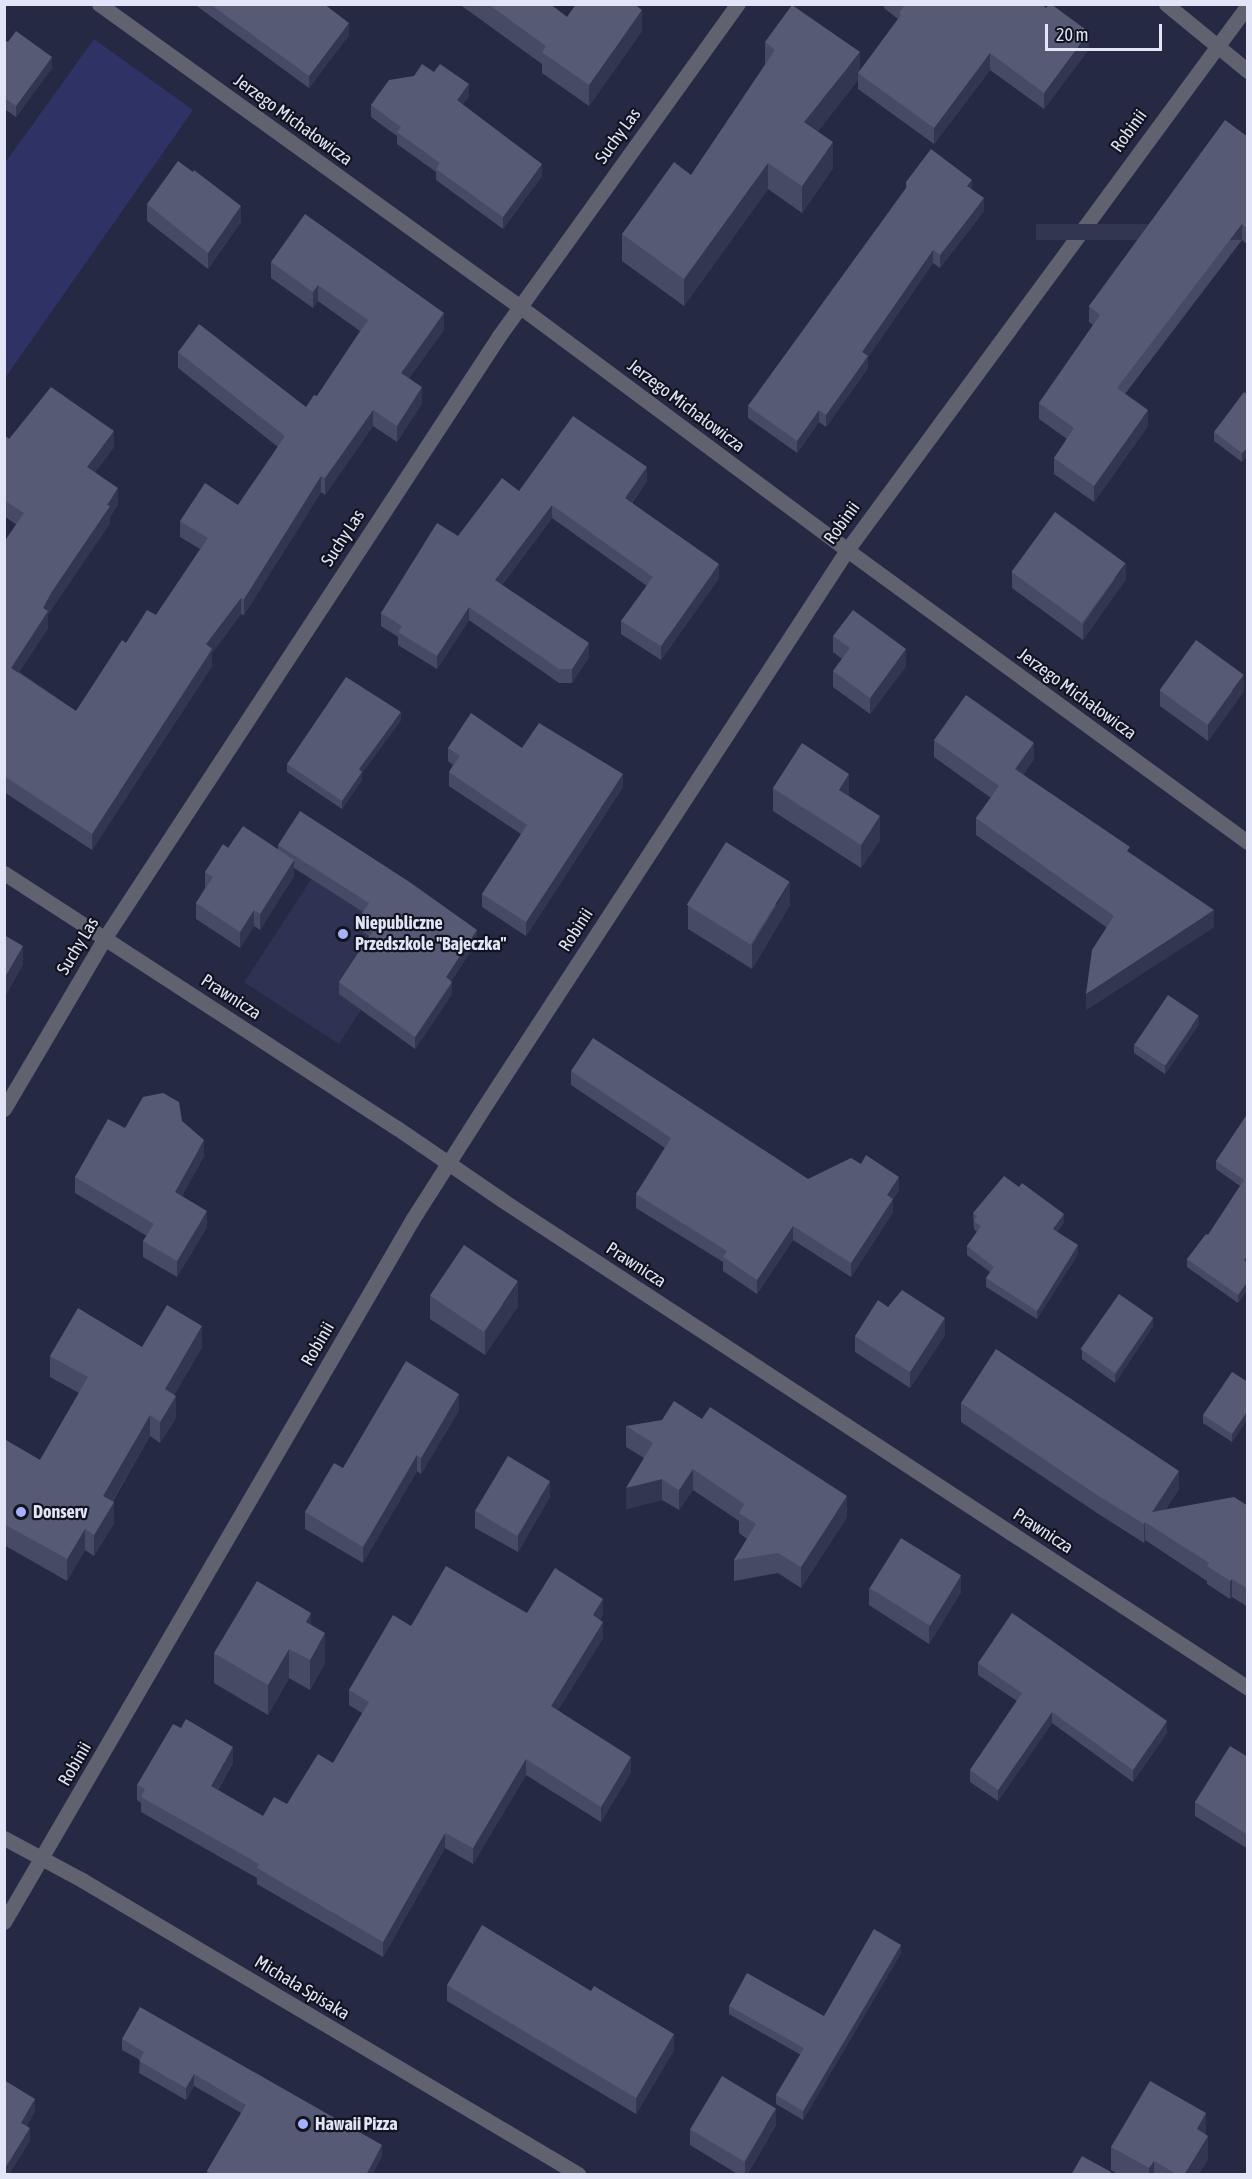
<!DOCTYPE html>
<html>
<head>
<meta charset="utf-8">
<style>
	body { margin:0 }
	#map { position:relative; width:1252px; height:2179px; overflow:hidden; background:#262943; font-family:"Asap Condensed",sans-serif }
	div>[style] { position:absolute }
	.built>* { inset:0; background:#2e3253; transform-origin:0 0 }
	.green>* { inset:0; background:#2e3265 }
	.minor>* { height:15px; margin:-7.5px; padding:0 7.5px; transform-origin:7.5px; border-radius:7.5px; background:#606270 }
	.tertiary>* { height:15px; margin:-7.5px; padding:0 7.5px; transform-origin:7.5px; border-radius:7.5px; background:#606270 }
	.wall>* { inset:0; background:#464a65 }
	.shaded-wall>* { inset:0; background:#323651; transform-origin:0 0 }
	.building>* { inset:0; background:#575a75; transform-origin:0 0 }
	.dots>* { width:16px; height:16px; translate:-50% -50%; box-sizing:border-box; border:3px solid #11131f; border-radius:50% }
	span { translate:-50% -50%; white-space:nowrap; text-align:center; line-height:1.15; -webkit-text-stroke:4.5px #11131f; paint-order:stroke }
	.street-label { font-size:18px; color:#e2e5f7 }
	.poi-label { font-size:18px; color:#e2e5f7; font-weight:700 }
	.left { translate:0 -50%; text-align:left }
	.frame { position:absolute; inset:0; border:6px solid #e2e5f7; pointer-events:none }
	.scale { position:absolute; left:1045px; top:24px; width:117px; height:27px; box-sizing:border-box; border:3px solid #e2e5f7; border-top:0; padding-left:8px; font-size:18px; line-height:21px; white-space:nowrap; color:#e2e5f7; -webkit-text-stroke:4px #11131f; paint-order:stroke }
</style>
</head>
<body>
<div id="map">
	<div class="built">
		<i style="left:334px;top:844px;width:113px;height:165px;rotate:33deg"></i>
	</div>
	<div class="green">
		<i style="clip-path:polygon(94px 39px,193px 110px,5px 378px,5px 163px)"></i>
	</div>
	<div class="minor">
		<i style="left:99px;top:4px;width:517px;rotate:35.72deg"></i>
		<i style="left:519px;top:306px;width:409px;rotate:36.6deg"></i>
		<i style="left:847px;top:550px;width:496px;rotate:36.1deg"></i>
		<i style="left:1166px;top:4px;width:106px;rotate:39.3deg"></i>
		<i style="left:4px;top:873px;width:468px;rotate:33deg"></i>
		<i style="left:397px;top:1128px;width:127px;rotate:34.4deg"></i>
		<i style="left:502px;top:1200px;width:891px;rotate:33.19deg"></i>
		<i style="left:4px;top:1109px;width:197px;rotate:-59.5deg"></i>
		<i style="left:104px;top:939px;width:721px;rotate:-56.77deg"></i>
		<i style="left:499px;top:336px;width:409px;rotate:-54.3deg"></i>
		<i style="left:4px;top:1922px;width:812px;rotate:-59.83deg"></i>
		<i style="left:412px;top:1220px;width:130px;rotate:-57.5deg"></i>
		<i style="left:482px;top:1110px;width:668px;rotate:-56.9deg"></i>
		<i style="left:847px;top:550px;width:677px;rotate:-53.66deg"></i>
	</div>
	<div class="tertiary">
		<i style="left:4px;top:1838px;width:89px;rotate:28.3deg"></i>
		<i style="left:82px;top:1880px;width:577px;rotate:30.66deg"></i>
	</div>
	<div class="wall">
		<i style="clip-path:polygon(194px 4px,324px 4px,349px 35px,309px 88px)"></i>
		<i style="clip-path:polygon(459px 4px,550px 4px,567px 17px,642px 31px,589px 106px,542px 73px,542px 64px)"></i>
		<i style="clip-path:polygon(884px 4px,1041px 4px,1089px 49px,1044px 109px,990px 70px,934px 144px,858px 89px,858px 80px,818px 131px,833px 168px,802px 213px,768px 189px,684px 306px,622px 261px,622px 234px,691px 175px,765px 65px,765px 42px,860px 71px,898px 19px,884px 8px)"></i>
		<i style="clip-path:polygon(4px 40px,52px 68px,16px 117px,6px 110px)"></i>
		<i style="clip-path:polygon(434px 72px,469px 96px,462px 105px,542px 176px,503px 229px,436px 180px,436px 172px,397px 144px,397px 136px,371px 117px,371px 105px,414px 76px)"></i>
		<i style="clip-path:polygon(1248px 137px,1248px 245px,1242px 240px,1125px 394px,1148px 426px,1094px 502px,1054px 474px,1054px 458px,1067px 439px,1039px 419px,1039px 403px,1093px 325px,1089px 322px,1089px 306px)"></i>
		<i style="clip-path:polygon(906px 182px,972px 189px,984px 211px,940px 268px,933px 263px,868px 357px,868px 368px,826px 427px,819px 422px,797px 453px,748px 418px,748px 406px,906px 188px)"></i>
		<i style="clip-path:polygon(147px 204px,241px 222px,208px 269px,147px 221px)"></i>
		<i style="clip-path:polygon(271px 262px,444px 330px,409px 378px,422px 403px,397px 442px,373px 426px,325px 495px,321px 492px,244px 615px,241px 614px,212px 653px,212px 666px,92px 850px,4px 792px,4px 542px,17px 525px,4px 516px,4px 435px,9px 439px,114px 447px,95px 472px,118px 504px,110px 517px,110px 523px,51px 610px,48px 615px,48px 628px,19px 672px,76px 711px,126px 643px,156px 615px,200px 549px,180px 537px,180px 521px,238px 505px,278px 447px,178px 368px,178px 352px,306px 407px,317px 396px,360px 331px,318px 301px,313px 308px,271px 278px)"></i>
		<i style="clip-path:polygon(1248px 395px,1248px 455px,1242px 462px,1214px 441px,1214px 432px)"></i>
		<i style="clip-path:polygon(647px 481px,632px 503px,719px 578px,661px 660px,621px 634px,621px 621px,647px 586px,552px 518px,502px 585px,589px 657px,572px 683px,559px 683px,469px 620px,437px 669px,398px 645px,398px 637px,381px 626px,381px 613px,458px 536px,519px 491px)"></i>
		<i style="clip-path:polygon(1012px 572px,1126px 579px,1083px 640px,1012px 588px)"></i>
		<i style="clip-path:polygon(833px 636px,906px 666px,870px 714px,833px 687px,833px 671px,842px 659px,833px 652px)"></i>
		<i style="clip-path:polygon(1160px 690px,1244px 691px,1208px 741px,1160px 706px)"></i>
		<i style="clip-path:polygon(401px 720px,362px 773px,362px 780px,342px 809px,287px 772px,287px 764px)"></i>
		<i style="clip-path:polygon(934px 740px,1034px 759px,1023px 775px,1130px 854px,1214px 927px,1086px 1010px,1106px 927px,976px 835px,976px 818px,991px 798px,934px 757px)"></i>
		<i style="clip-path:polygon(448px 748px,522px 748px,623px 787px,526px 936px,482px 907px,482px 894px,521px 834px,449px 786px,449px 772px,453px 765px,448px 761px)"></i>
		<i style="clip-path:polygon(773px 788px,849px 797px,880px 840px,861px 868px,773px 811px)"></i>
		<i style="clip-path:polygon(278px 845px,477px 942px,451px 981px,452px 994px,415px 1049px,339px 994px,339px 982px,369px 936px,359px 930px,359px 918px,363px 912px,294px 868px,294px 876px,260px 930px,254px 926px,240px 948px,196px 919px,196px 903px,205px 888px,205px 872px,228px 848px,278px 849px)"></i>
		<i style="clip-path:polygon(688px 905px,790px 905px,752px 969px,688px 929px)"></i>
		<i style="clip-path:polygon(1199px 1024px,1165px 1074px,1134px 1053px,1134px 1044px)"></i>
		<i style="clip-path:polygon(571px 1071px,808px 1179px,899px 1191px,893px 1199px,893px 1212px,851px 1277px,793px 1240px,757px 1294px,723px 1271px,723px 1262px,636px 1208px,636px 1194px,665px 1148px,571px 1085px)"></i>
		<i style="clip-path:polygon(1248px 1113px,1248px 1289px,1238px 1303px,1187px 1267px,1187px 1259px,1208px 1235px,1240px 1186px,1216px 1169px,1216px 1161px)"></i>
		<i style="clip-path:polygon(182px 1121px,204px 1156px,182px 1196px,207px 1227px,177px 1277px,143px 1257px,143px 1241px,147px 1236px,75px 1193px,75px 1177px,125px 1128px)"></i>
		<i style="clip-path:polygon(973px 1213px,1064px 1222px,1057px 1232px,1078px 1254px,1037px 1319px,986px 1287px,986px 1278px,990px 1272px,967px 1255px,967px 1246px,977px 1232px,974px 1229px)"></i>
		<i style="clip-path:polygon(430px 1296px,518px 1306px,485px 1355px,430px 1319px)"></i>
		<i style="clip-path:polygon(888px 1307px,945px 1335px,910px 1388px,855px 1352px,855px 1336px)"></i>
		<i style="clip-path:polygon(1153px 1326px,1115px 1383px,1082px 1359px,1082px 1350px)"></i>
		<i style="clip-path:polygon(142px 1347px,202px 1347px,174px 1395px,176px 1418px,160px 1443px,150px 1436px,113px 1501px,114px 1523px,94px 1556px,85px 1550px,67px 1581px,4px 1545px,4px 1439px,40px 1460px,79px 1393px,50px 1377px,50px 1356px)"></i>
		<i style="clip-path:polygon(1248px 1382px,1248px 1418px,1232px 1442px,1203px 1423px,1203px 1415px)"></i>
		<i style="clip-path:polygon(961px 1403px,1179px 1489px,1166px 1509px,1248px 1506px,1248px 1607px,1232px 1597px,1230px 1599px,1207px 1584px,1207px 1581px,1145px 1540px,1144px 1543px,1097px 1513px,961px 1422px)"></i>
		<i style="clip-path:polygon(459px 1410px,421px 1474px,417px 1471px,363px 1563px,305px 1529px,305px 1512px,343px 1468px)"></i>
		<i style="clip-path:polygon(626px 1426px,847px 1517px,801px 1588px,778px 1573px,734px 1581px,734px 1560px,747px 1539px,739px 1533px,739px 1521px,693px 1490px,679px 1510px,662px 1500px,626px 1509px,644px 1458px,626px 1447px)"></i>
		<i style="clip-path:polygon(550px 1497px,518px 1552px,475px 1528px,475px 1511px)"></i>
		<i style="clip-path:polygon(869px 1588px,961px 1592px,929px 1644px,869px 1605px)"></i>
		<i style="clip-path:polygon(527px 1613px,603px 1614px,600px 1620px,603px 1638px,558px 1710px,631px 1772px,601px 1822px,526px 1775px,473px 1864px,445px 1848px,383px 1957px,257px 1884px,257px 1878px,141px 1812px,141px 1803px,137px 1800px,137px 1785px,181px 1728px,233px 1763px,218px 1790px,263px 1816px,287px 1804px,333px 1763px,362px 1713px,349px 1705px,349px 1690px,411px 1626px)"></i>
		<i style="clip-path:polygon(311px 1625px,325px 1663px,310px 1690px,289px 1678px,268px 1715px,214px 1683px,214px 1653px)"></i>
		<i style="clip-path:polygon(978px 1663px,1167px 1733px,1133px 1782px,1052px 1723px,998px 1801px,970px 1782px,970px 1770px,1017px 1701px,978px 1675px)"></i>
		<i style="clip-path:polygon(1248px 1757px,1248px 1849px,1195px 1816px,1195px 1802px)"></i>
		<i style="clip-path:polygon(901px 1953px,803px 2120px,776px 2104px,776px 2095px,801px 2055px,729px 2014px,729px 2006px,824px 2016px)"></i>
		<i style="clip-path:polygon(447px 1985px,674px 2050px,636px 2114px,447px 2001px)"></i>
		<i style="clip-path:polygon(122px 2039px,382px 2156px,372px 2175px,207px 2175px,207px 2171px,241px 2113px,194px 2086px,186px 2100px,139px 2073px,140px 2060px,122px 2050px)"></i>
		<i style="clip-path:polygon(776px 2125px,747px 2175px,739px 2175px,690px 2145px,690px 2129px)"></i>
		<i style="clip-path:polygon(1206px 2135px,1208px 2159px,1198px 2175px,1119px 2175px,1111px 2170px,1111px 2147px)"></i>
	</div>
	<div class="shaded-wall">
		<i style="clip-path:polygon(642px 10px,642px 31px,589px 106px,589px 85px)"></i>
		<i style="clip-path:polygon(349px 23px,349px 35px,309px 88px,309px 76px)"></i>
		<i style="clip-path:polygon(1089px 32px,1089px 49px,1044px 109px,1044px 93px)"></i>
		<i style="clip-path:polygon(860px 52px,860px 74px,858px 73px,858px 80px,804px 149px,804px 122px)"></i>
		<i style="clip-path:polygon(990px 53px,990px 70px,934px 144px,934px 128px)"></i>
		<i style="clip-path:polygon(52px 57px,52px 68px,16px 117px,16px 106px)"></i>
		<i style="clip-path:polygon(469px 84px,469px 96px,457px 112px,457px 100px)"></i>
		<i style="clip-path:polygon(6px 99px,6px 110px,4px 112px,4px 101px)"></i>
		<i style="clip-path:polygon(833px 142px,833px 168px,802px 213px,802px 186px)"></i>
		<i style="clip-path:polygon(768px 163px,768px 189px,684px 306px,684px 279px)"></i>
		<i style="clip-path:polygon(542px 164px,542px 176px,503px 229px,503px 217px)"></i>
		<i style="clip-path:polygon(972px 180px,972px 192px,967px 186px)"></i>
		<i style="clip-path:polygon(984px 198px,984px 211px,940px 268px,940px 255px)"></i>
		<i style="clip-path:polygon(241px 206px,241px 222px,208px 269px,208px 253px)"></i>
		<i style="left:1242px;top:224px;width:16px;height:206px;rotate:90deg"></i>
		<i style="clip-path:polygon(933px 250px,933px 263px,868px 357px,868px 368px,826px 427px,826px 415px,862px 352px)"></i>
		<i style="clip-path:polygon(318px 285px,318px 301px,313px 308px,313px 292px)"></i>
		<i style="clip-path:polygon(444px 313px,444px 330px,401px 389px,401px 373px)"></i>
		<i style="clip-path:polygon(422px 387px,422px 403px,397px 442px,397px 426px)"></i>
		<i style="clip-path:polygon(373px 410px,373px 426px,325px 495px,325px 478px)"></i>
		<i style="clip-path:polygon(819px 410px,819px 422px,797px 453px,797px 441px)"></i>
		<i style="clip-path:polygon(1148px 410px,1148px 426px,1094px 502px,1094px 486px)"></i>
		<i style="clip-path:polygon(114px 431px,114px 447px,87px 483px,87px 467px)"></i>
		<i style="clip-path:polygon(1248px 447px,1248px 455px,1242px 462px,1242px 453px)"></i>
		<i style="clip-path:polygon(647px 467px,647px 481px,625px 512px,625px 498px)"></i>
		<i style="clip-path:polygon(321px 476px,321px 492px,244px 615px,244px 599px)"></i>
		<i style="clip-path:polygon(118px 488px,118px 504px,110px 517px,110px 523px,51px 610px,48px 615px,48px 628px,11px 684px,11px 668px,51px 593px)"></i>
		<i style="clip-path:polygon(552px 505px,552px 518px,495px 594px,495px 580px)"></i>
		<i style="clip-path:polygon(1126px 563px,1126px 579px,1083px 640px,1083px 624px)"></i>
		<i style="clip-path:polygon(719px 564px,719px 578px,661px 660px,661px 646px)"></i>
		<i style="clip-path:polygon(241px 598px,241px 614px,212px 653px,212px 666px,92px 850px,92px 834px,206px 644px)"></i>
		<i style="clip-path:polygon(469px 607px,469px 620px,437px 669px,437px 656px)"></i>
		<i style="clip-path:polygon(589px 643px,589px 657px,572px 683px,572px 669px)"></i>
		<i style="clip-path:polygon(906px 649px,906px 666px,870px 714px,870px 698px)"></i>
		<i style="clip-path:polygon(1244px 675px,1244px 691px,1208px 741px,1208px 725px)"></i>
		<i style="clip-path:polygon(401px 712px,401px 720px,362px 773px,362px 780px,342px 809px,342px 801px,359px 769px)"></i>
		<i style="clip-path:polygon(1034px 743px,1034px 759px,1015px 786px,1015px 769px)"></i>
		<i style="clip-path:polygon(623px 774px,623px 787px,526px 936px,526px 922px)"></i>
		<i style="clip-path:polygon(849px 774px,849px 798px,839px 790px)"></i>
		<i style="clip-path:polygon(880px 816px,880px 840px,861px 868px,861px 845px)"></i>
		<i style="clip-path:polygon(294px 860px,294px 876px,260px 930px,260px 914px)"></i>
		<i style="clip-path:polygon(790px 882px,790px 905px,752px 969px,752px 945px)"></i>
		<i style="clip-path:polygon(254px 910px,254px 926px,240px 948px,240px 932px)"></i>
		<i style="clip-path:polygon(1214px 910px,1214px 927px,1086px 1010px,1086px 994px)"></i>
		<i style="clip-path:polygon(477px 930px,477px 942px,446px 989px,446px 977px)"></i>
		<i style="clip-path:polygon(23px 946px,23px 965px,4px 999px,4px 979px)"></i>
		<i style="clip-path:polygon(452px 982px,452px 994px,415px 1049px,415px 1037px)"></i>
		<i style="clip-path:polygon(1199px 1016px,1199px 1024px,1165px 1074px,1165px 1066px)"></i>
		<i style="clip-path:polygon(204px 1140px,204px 1156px,175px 1209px,175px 1192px)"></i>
		<i style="clip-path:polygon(899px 1177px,899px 1191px,893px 1199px,893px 1212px,851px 1277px,851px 1263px,887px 1195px)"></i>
		<i style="clip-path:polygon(207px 1211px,207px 1227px,177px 1277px,177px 1261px)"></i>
		<i style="clip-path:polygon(1064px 1214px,1064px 1222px,1053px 1237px,1053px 1229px)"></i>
		<i style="clip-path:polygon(793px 1226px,793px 1240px,757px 1294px,757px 1280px)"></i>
		<i style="clip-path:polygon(1078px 1245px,1078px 1254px,1037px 1319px,1037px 1311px)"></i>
		<i style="clip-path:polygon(1248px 1255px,1248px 1263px,1244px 1260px)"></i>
		<i style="clip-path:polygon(1248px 1281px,1248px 1289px,1238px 1303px,1238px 1295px)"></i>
		<i style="clip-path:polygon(518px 1282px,518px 1306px,485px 1355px,485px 1331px)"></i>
		<i style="clip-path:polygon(945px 1318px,945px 1335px,910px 1388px,910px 1372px)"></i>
		<i style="clip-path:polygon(1153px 1318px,1153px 1326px,1115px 1383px,1115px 1375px)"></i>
		<i style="clip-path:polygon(202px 1326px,202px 1347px,165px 1410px,165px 1389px)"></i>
		<i style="clip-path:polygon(459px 1394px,459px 1410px,421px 1474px,421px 1458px)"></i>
		<i style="clip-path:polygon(176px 1396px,176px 1418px,160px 1443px,160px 1422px)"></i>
		<i style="clip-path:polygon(1248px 1410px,1248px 1418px,1232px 1442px,1232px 1434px)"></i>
		<i style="clip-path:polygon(150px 1415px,150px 1436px,103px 1517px,103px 1496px)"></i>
		<i style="clip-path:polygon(417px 1455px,417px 1471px,363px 1563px,363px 1547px)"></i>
		<i style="clip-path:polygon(693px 1469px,693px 1490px,679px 1510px,679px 1490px)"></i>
		<i style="clip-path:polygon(1179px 1471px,1179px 1489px,1154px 1528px,1152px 1512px)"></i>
		<i style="clip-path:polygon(662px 1479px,662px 1500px,626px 1509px,626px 1488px)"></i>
		<i style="clip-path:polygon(550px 1481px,550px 1497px,518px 1552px,518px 1536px)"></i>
		<i style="clip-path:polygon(847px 1496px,847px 1517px,801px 1588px,801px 1567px)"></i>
		<i style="clip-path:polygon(114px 1502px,114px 1523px,94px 1556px,94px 1535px)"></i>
		<i style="clip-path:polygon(1145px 1522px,1145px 1540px,1144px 1543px,1144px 1524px)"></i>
		<i style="clip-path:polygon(85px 1529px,85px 1550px,67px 1581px,67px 1559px)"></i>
		<i style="clip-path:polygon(961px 1576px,961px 1592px,929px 1644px,929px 1627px)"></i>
		<i style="clip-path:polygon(1232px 1579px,1232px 1597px,1230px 1599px,1230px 1581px)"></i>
		<i style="clip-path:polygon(603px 1599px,603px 1614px,593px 1631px,593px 1615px)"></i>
		<i style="clip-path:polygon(311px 1613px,311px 1643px,306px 1622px)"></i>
		<i style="clip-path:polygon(603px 1622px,603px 1638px,551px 1722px,551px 1706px)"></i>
		<i style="clip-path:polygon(325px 1633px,325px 1663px,310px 1690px,310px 1660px)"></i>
		<i style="clip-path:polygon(289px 1649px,289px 1678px,268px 1715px,268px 1685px)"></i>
		<i style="clip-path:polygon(1052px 1712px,1052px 1723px,998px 1801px,998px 1790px)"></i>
		<i style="clip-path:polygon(1167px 1721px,1167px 1733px,1133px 1782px,1133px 1770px)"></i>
		<i style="clip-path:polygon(233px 1747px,233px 1763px,211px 1801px,211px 1786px)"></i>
		<i style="clip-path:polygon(631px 1757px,631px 1772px,601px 1822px,601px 1807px)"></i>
		<i style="clip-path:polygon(526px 1759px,526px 1775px,473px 1864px,473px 1848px)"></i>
		<i style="clip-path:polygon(445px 1833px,445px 1848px,383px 1957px,383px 1942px)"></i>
		<i style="clip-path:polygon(901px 1945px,901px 1953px,803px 2120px,803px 2111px)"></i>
		<i style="clip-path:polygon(674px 2034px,674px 2050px,636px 2114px,636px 2098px)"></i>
		<i style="clip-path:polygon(194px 2074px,194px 2086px,186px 2100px,186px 2088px)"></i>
		<i style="clip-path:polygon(35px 2099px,35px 2112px,21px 2136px,21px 2123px)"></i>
		<i style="clip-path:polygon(776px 2108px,776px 2125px,747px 2175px,745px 2175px,745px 2162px)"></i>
		<i style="clip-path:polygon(1206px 2113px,1206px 2137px,1197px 2129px)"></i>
		<i style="clip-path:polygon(30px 2128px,30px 2141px,9px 2175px,4px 2175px,4px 2170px)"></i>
		<i style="clip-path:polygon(1208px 2136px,1208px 2159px,1198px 2175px,1184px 2175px)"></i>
		<i style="clip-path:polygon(382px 2145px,382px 2156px,372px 2175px,366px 2175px)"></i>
		<i style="clip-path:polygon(1154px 2161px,1154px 2175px,1149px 2175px,1149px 2168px)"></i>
	</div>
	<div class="building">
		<i style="clip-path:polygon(210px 4px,324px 4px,349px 23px,309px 76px)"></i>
		<i style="clip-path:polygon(488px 4px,550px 4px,567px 17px,576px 4px,634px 4px,642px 10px,589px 85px,542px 52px,546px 46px)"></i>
		<i style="clip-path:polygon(901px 4px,1041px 4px,1046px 8px,1049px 4px,1051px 4px,1089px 32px,1044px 93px,990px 53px,934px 128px,858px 73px,901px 15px,899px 13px,904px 6px)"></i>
		<i style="clip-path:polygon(792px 5px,860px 52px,804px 122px,833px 142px,802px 186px,768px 163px,684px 279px,622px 234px,674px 162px,691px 175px,775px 50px,765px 42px)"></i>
		<i style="clip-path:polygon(16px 31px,52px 57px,16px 106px,6px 99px,4px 101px,4px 40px,8px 42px)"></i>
		<i style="clip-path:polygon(422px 64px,434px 72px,440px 64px,469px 84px,457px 100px,542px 164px,503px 217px,436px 169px,440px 163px,397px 132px,401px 127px,371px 105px,389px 80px,414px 76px)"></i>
		<i style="clip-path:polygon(1225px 120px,1248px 137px,1248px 229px,1242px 224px,1117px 388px,1148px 410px,1094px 486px,1054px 458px,1074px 428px,1039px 403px,1100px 315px,1089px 306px)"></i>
		<i style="clip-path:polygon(931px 149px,972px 180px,967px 186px,984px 198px,940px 255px,933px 250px,862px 352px,868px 356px,826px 415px,819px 410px,797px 441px,748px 406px,907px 187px,906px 182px)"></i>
		<i style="clip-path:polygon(178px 161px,193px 172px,194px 170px,241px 206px,208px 253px,147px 204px)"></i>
		<i style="clip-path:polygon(305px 214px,444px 313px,401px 373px,422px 387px,397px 426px,373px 410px,325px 478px,321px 476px,244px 599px,241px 598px,206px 644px,212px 649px,92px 834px,4px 776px,4px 542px,24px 513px,4px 500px,4px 435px,9px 439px,51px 387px,114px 431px,87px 467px,118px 488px,107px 505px,110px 506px,51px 593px,43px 608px,48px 611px,11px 668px,76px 711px,122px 640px,126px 643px,147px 610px,156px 615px,208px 538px,180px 521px,205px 483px,238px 505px,285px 436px,178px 352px,199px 324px,306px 407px,314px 395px,317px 396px,368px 320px,318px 285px,313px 292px,271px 262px)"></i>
		<i style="clip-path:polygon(1244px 392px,1248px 395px,1248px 447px,1242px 453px,1214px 432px)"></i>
		<i style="clip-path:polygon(573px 416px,647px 467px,625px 498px,719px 564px,661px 646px,621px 621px,653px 577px,552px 505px,495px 580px,589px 643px,572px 669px,559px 669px,469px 607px,437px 656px,398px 632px,402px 626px,381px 613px,437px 523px,458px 536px,502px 478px,519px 491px)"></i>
		<i style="left:1055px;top:512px;width:87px;height:74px;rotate:36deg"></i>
		<i style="clip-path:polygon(853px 610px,906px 649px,870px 698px,833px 671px,850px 648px,833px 636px)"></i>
		<i style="left:1196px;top:640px;width:59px;height:62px;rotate:36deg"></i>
		<i style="clip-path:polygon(346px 677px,401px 712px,359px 769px,362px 772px,342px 801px,287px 764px)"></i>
		<i style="clip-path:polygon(966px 695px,1034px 743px,1015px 769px,1130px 847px,1127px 851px,1214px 910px,1086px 994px,1092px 950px,1114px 916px,976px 818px,999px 786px,934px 740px)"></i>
		<i style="clip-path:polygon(471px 713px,522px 748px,539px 723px,623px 774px,526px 922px,482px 894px,527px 825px,449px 772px,460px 756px,448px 748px)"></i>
		<i style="clip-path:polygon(802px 743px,849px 774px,839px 790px,880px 816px,861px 845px,773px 788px)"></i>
		<i style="clip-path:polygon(300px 811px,411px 883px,477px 930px,446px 977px,452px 982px,415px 1037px,339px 982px,375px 928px,359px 918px,369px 903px,278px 845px)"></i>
		<i style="clip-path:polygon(243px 826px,294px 860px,260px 914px,254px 910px,240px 932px,196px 903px,213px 877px,205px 872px,223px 844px,228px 848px)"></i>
		<i style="left:726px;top:842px;width:75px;height:74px;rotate:32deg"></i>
		<i style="clip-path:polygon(4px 935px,23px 946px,4px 979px)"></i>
		<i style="left:1168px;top:995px;width:37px;height:60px;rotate:34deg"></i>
		<i style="clip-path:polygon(593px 1038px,808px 1179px,851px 1158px,861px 1164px,866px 1155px,899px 1177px,887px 1195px,893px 1199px,851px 1263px,793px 1226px,757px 1280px,723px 1257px,727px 1251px,636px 1194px,671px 1138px,571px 1071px)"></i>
		<i style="clip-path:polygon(163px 1093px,179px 1102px,182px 1121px,204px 1140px,175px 1192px,207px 1211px,177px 1261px,143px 1241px,154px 1224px,75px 1177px,108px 1119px,125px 1128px,143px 1097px)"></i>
		<i style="clip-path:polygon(1248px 1113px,1248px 1255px,1244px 1260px,1248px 1263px,1248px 1281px,1238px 1295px,1187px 1259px,1206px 1234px,1208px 1235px,1244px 1180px,1216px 1161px)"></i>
		<i style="clip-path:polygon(1004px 1176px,1019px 1187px,1022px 1183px,1064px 1214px,1053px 1229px,1078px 1245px,1037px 1311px,986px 1278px,994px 1267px,967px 1246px,981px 1226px,974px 1221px,977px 1216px,973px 1213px)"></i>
		<i style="left:464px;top:1245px;width:65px;height:61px;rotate:34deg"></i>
		<i style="clip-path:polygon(902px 1290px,945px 1318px,910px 1372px,855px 1336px,878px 1300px,888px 1307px)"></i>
		<i style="left:1119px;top:1294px;width:42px;height:67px;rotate:35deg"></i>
		<i style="clip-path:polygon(167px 1305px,202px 1326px,165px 1389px,176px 1396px,160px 1422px,150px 1415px,103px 1496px,114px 1502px,94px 1535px,85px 1529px,67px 1559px,4px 1524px,4px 1439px,40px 1460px,88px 1377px,50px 1356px,78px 1308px,142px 1347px)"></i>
		<i style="clip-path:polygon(996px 1349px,1179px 1471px,1152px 1512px,1234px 1497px,1248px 1506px,1248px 1589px,1232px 1579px,1230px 1581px,1207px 1566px,1209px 1563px,1145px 1522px,1144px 1524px,1097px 1495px,961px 1403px)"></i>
		<i style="clip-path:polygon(406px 1361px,459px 1394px,421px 1458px,417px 1455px,363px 1547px,305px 1512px,334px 1463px,343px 1468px)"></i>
		<i style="clip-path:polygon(1232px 1372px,1248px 1382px,1248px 1410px,1232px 1434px,1203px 1415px)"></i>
		<i style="clip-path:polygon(674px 1401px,702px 1419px,710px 1407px,847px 1496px,801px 1567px,778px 1553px,734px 1560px,756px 1524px,739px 1513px,744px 1504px,693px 1469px,679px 1490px,662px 1479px,626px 1488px,653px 1443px,626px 1426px,662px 1420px)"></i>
		<i style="left:508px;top:1456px;width:49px;height:64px;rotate:31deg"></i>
		<i style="left:901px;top:1538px;width:71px;height:59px;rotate:32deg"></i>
		<i style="clip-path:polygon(446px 1566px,527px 1613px,555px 1568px,603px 1599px,593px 1615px,603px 1622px,551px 1706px,631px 1757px,601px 1807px,526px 1759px,473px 1848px,445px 1833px,383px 1942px,257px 1868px,259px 1864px,141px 1797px,145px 1789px,137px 1785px,173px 1724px,181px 1728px,186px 1719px,233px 1747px,211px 1786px,263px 1816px,274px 1797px,287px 1804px,318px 1754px,333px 1763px,369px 1702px,349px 1690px,393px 1615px,411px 1626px)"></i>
		<i style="clip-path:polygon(257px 1581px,311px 1613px,306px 1622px,325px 1633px,310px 1660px,289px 1649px,268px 1685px,214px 1653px)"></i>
		<i style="clip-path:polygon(1012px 1613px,1167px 1721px,1133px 1770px,1052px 1712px,998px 1790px,970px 1770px,1022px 1693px,978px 1663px)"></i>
		<i style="clip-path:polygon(1230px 1746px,1248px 1757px,1248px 1835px,1195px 1802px)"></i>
		<i style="clip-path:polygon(482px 1925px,591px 1991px,594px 1986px,674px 2034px,636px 2098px,447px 1985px)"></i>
		<i style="clip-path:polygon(874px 1929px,901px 1945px,803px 2111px,776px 2095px,804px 2048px,729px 2006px,747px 1973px,824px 2016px)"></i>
		<i style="clip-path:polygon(140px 2007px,382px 2145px,366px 2175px,214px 2175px,207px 2171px,246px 2105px,194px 2074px,186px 2088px,139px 2061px,144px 2052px,122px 2039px)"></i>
		<i style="left:722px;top:2076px;width:63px;height:62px;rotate:31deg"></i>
		<i style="clip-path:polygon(4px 2080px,35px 2099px,21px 2123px,30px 2128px,4px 2170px)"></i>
		<i style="clip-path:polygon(1150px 2081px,1206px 2113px,1197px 2129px,1208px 2136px,1184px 2175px,1178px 2175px,1154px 2161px,1149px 2168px,1111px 2147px)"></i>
		<i style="clip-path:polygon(1082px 2156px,1111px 2172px,1110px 2175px,1071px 2175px)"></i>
	</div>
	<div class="dots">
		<i style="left:343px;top:934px;background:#a6b1fc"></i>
		<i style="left:21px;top:1512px;background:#a6b1fc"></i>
		<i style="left:303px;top:2124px;background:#a6b1fc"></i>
	</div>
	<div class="street-label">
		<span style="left:293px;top:120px;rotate:36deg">Jerzego Michałowicza</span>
		<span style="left:1129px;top:131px;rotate:-54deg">Robinii</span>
		<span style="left:618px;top:136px;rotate:-54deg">Suchy Las</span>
		<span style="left:686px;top:406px;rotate:37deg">Jerzego Michałowicza</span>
		<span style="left:842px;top:523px;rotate:-54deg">Robinii</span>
		<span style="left:343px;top:538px;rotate:-57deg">Suchy Las</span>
		<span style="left:1077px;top:694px;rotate:36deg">Jerzego Michałowicza</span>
		<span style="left:576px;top:930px;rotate:-57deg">Robinii</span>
		<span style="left:78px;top:946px;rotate:-59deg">Suchy Las</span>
		<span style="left:231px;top:997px;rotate:33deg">Prawnicza</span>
		<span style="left:636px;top:1265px;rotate:33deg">Prawnicza</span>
		<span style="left:318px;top:1344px;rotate:-60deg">Robinii</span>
		<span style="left:1043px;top:1531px;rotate:33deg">Prawnicza</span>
		<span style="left:75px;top:1764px;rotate:-60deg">Robinii</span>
		<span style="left:302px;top:1988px;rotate:31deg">Michała Spisaka</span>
	</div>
	<div class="poi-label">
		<span class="left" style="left:355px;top:934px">Niepubliczne<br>Przedszkole "Bajeczka"</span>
		<span class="left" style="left:33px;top:1512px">Donserv</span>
		<span class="left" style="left:315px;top:2124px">Hawaii Pizza</span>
	</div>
	<div class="frame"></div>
	<div class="scale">20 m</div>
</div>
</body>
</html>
